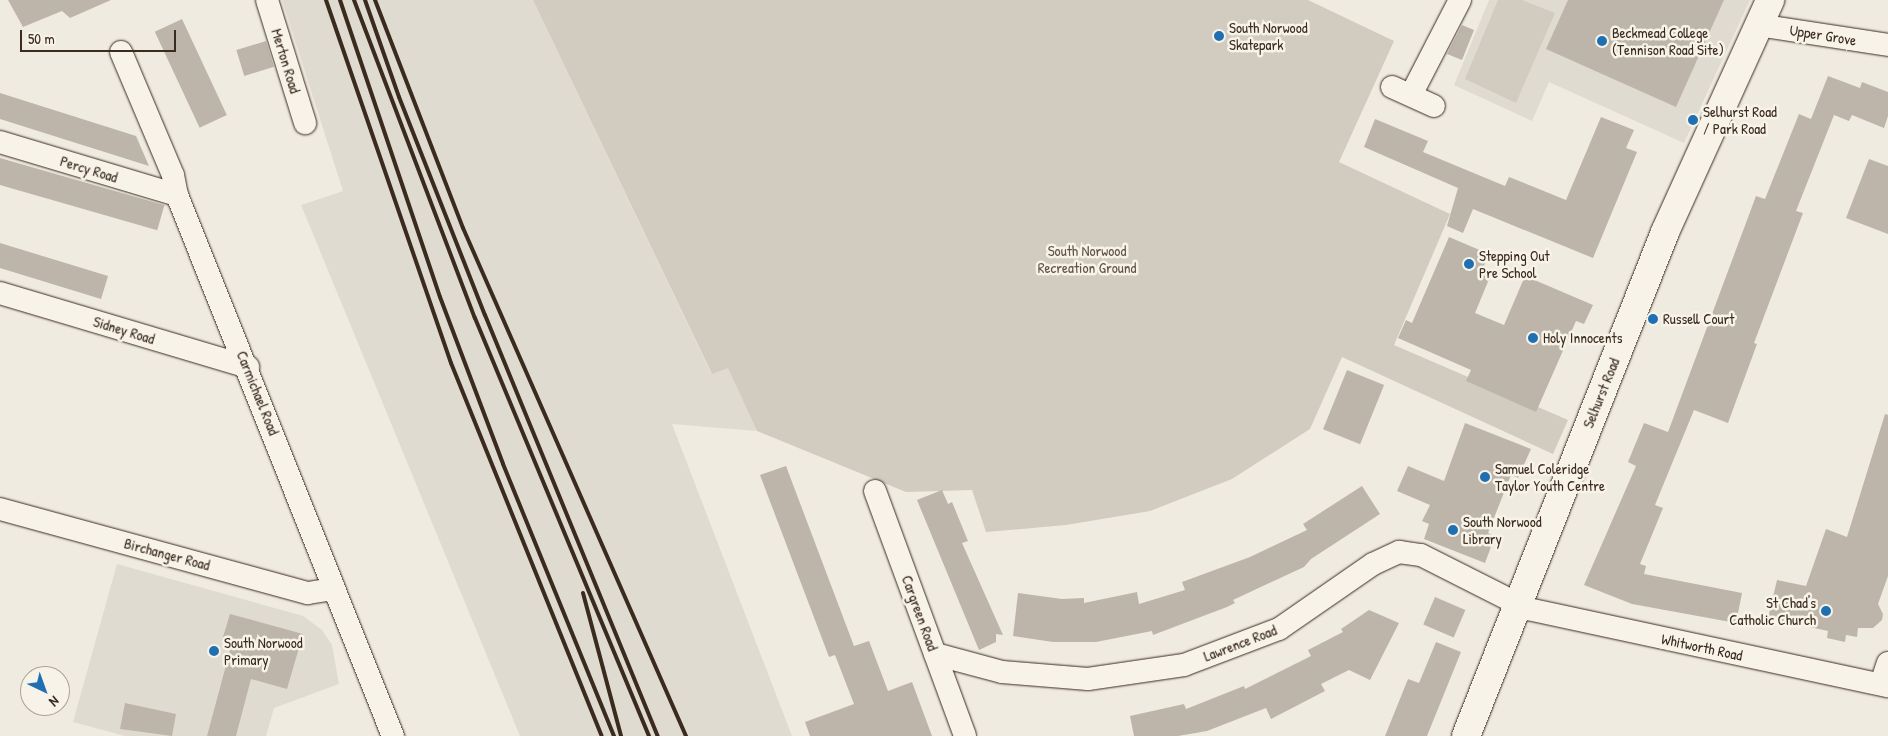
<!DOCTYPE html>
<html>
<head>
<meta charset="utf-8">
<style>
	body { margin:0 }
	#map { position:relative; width:1888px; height:736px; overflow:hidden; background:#efebe0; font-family:"Patrick Hand",sans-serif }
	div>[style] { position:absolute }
	.built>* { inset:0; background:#e0dbd0 }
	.green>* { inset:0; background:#d1cbc0 }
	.building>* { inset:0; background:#bdb5aa; transform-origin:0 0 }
	.roads { filter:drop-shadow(0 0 1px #3b2a1e) drop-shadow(0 0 1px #3b2a1e) }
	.minor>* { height:22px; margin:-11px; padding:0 11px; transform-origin:11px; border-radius:11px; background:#f7f3e8 }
	.major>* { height:28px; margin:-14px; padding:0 14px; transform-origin:14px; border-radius:14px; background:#f7f3e8 }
	.rail>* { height:4px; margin:-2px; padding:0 2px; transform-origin:2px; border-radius:2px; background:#3b2a1e }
	.dots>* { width:14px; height:14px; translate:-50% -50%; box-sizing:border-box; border:2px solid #f7f3e8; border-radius:50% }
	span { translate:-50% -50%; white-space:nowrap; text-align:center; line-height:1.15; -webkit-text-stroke:5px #f7f3e8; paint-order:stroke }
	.poi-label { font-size:15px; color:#3b2a1e }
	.left { translate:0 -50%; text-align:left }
	.right { translate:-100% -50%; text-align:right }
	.street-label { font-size:15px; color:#3b2a1e }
	.park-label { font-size:15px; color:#605246 }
	.north { position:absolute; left:20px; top:666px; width:50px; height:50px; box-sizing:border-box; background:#f7f3e8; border:1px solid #aca397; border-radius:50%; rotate:138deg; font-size:14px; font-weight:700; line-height:20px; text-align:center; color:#3b2a1e }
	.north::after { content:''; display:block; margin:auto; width:18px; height:22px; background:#1f6fb2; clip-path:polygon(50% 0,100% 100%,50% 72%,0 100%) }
	.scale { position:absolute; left:20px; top:30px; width:156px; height:22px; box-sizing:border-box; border:2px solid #3b2a1e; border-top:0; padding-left:6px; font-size:15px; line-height:18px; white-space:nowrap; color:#3b2a1e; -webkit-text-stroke:4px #f7f3e8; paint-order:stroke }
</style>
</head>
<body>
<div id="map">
	<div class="built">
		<i style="clip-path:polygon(282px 0,533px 0,711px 373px,728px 367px,757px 431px,672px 424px,792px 736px,520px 736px,301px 205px,343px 191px)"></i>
		<i style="clip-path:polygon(1489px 0,1750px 0,1684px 143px,1549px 82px,1532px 121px,1454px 85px)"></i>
		<i style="clip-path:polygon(117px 564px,303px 616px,322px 630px,332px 645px,339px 684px,274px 708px,266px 736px,125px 736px,73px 722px)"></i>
	</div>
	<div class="green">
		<i style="clip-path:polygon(533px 0,1308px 0,1394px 41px,1339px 162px,1450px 214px,1394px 345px,1568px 420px,1553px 454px,1342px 357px,1310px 429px,1232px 479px,1150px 511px,1066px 525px,986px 532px,972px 490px,906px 492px,757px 431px,728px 368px,712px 374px)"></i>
		<i style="clip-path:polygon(1498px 0,1522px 0,1555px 13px,1516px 103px,1465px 79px)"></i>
	</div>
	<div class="building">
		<i style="clip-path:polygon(8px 0,111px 0,70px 18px,62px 11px,23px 27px)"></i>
		<i style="clip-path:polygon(1568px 0,1724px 0,1676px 107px,1546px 49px)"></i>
		<i style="left:182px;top:19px;width:106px;height:30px;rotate:65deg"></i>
		<i style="clip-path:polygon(1462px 25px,1474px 30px,1462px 60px,1447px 54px)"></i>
		<i style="left:266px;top:41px;width:27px;height:31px;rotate:73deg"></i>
		<i style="clip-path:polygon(1828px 76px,1860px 88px,1862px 82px,1888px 92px,1888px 116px,1884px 128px,1852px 115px,1849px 121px,1834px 115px,1796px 211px,1803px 213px,1754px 343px,1757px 344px,1728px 423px,1694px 410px,1655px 505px,1663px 508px,1640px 564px,1646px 566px,1644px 574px,1742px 593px,1736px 623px,1632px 604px,1584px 585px,1636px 466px,1628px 462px,1644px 423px,1668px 432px,1756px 196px,1765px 199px,1799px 114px,1811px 119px)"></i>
		<i style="clip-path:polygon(0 93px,136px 136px,149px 166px,0 119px)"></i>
		<i style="clip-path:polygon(1601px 117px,1634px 130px,1626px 148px,1637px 152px,1593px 258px,1473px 209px,1463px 233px,1447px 226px,1458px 188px,1364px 147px,1375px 119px,1428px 141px,1423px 152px,1505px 186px,1509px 177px,1566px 200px)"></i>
		<i style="left:0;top:158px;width:171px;height:26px;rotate:16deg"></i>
		<i style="clip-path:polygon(1869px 159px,1888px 166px,1888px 234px,1846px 218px)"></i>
		<i style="clip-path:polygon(1449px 237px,1489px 254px,1483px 268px,1492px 272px,1475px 313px,1504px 325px,1525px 276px,1593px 305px,1584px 324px,1576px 321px,1536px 412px,1466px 381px,1471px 370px,1398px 338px,1406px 320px,1412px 323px)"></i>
		<i style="left:0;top:243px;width:113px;height:24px;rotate:17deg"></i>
		<i style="left:1347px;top:370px;width:40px;height:64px;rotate:22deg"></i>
		<i style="clip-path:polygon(1885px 414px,1888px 415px,1888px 576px,1878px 604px,1883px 614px,1882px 620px,1873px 628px,1858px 628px,1857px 637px,1846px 635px,1845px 642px,1827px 638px,1828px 631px,1768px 618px,1777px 580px,1806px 586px,1826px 529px,1847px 537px)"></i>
		<i style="clip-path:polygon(1465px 423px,1531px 449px,1518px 478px,1511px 475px,1488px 533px,1495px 536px,1485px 563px,1424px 539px,1429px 524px,1422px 521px,1430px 505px,1397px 491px,1408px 466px,1444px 481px)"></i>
		<i style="clip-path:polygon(786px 466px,854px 646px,869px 641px,888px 691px,912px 682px,932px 736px,810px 736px,805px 722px,854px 704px,835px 655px,829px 657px,760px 475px)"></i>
		<i style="clip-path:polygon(1362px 486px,1380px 514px,1311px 559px,1304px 567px,1233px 600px,1235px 603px,1227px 607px,1153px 635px,1152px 631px,1096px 642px,1053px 642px,1013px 636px,1018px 593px,1062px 599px,1084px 598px,1084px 603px,1137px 592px,1139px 604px,1185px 590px,1182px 582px,1250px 557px,1307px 530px,1303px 524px)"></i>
		<i style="clip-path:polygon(942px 490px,948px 504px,952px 502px,968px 541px,962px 543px,1003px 635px,996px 634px,996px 642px,979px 650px,917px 500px)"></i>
		<i style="left:1435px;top:597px;width:33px;height:30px;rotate:23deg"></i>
		<i style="clip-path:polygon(1369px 610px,1399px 623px,1370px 680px,1349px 670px,1321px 684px,1325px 691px,1271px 719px,1266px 708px,1207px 731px,1178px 736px,1134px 736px,1130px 716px,1184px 704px,1186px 709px,1244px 686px,1245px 689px,1311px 656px,1308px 650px,1343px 632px,1341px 629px)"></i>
		<i style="clip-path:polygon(230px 614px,303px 634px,287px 689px,251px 679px,236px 736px,207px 736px,232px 643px,222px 640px)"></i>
		<i style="clip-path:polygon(1436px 642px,1461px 652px,1427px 736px,1385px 736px,1408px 679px,1419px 683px)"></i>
		<i style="clip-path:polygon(125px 703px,176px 714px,172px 736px,120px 729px)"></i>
	</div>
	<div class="roads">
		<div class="minor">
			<i style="left:267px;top:0;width:129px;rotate:72.8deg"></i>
			<i style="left:1758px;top:25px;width:132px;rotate:8.7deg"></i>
			<i style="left:121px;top:52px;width:134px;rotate:67.1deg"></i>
			<i style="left:173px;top:175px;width:20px;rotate:79deg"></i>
			<i style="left:177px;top:195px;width:583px;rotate:68.24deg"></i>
			<i style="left:1392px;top:87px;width:46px;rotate:24.3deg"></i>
			<i style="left:1411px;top:95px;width:107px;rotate:-62.7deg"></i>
			<i style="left:0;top:142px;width:185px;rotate:16.7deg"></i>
			<i style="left:0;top:293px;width:259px;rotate:16.6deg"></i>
			<i style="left:875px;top:491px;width:261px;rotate:69.8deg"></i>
			<i style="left:0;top:509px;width:319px;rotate:15.3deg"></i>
			<i style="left:308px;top:593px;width:26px;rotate:-9deg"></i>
			<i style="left:935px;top:654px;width:69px;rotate:15deg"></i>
			<i style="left:1002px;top:672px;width:86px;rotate:4.7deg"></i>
			<i style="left:1088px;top:679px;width:97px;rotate:-8.3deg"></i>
			<i style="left:1184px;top:665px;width:102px;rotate:-20.8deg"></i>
			<i style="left:1279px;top:629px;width:114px;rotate:-34.7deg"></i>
			<i style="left:1373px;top:564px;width:29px;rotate:-25deg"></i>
			<i style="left:1399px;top:552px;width:22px;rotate:8deg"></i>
			<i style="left:1421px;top:555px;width:120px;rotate:26.8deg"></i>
			<i style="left:1528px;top:609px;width:368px;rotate:12.1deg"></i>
			<i style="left:1881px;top:684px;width:22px;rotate:-72deg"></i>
		</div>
		<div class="major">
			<i style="left:1466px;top:736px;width:542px;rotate:-68.45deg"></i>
			<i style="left:1665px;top:232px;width:255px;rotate:-65.6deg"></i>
		</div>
	</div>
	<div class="rail">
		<i style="left:326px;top:0;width:384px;rotate:71deg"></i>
		<i style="left:451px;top:363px;width:402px;rotate:68deg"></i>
		<i style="left:340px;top:0;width:313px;rotate:71.4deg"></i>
		<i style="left:440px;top:297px;width:178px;rotate:69.3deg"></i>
		<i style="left:503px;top:464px;width:294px;rotate:67.8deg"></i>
		<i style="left:354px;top:0;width:340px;rotate:69.2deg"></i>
		<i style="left:475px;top:318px;width:453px;rotate:67.4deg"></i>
		<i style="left:365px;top:0;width:103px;rotate:70.7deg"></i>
		<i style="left:399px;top:97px;width:234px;rotate:68.5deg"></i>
		<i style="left:485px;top:315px;width:455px;rotate:67.7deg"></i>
		<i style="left:375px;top:0;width:244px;rotate:68.9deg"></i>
		<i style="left:463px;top:228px;width:555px;rotate:66.3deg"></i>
		<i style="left:583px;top:593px;width:148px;rotate:75.1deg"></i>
	</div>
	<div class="dots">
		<i style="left:1219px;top:36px;background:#1f6fb2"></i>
		<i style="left:1602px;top:41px;background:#1f6fb2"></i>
		<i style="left:1693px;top:120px;background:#1f6fb2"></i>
		<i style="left:1469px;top:264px;background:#1f6fb2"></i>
		<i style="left:1653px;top:319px;background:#1f6fb2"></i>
		<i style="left:1533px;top:338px;background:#1f6fb2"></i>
		<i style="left:1485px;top:477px;background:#1f6fb2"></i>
		<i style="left:1453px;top:530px;background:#1f6fb2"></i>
		<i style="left:1826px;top:611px;background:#1f6fb2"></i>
		<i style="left:214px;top:651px;background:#1f6fb2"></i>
	</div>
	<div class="poi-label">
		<span class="left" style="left:1229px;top:36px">South Norwood<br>Skatepark</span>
		<span class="left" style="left:1612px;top:41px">Beckmead College<br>(Tennison Road Site)</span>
		<span class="left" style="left:1703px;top:120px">Selhurst Road<br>/ Park Road</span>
		<span class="left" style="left:1479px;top:264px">Stepping Out<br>Pre School</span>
		<span class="left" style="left:1663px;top:319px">Russell Court</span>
		<span class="left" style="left:1543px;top:338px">Holy Innocents</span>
		<span class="left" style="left:1495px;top:477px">Samuel Coleridge<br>Taylor Youth Centre</span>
		<span class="left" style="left:1463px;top:530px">South Norwood<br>Library</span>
		<span class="right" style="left:1816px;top:611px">St Chad's<br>Catholic Church</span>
		<span class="left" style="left:224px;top:651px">South Norwood<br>Primary</span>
	</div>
	<div class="street-label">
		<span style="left:1823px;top:35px;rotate:9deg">Upper Grove</span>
		<span style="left:286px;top:61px;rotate:73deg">Merton Road</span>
		<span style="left:89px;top:169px;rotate:17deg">Percy Road</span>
		<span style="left:124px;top:330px;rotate:17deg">Sidney Road</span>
		<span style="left:258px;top:393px;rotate:68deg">Carmichael Road</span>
		<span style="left:1601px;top:393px;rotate:-68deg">Selhurst Road</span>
		<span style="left:167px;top:554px;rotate:15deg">Birchanger Road</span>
		<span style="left:920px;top:613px;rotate:70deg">Cargreen Road</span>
		<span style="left:1240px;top:643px;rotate:-21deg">Lawrence Road</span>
		<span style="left:1702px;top:647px;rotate:12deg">Whitworth Road</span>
	</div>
	<div class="park-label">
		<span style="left:1087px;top:259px">South Norwood<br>Recreation Ground</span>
	</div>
	<div class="north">N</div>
	<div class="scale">50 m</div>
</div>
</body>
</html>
